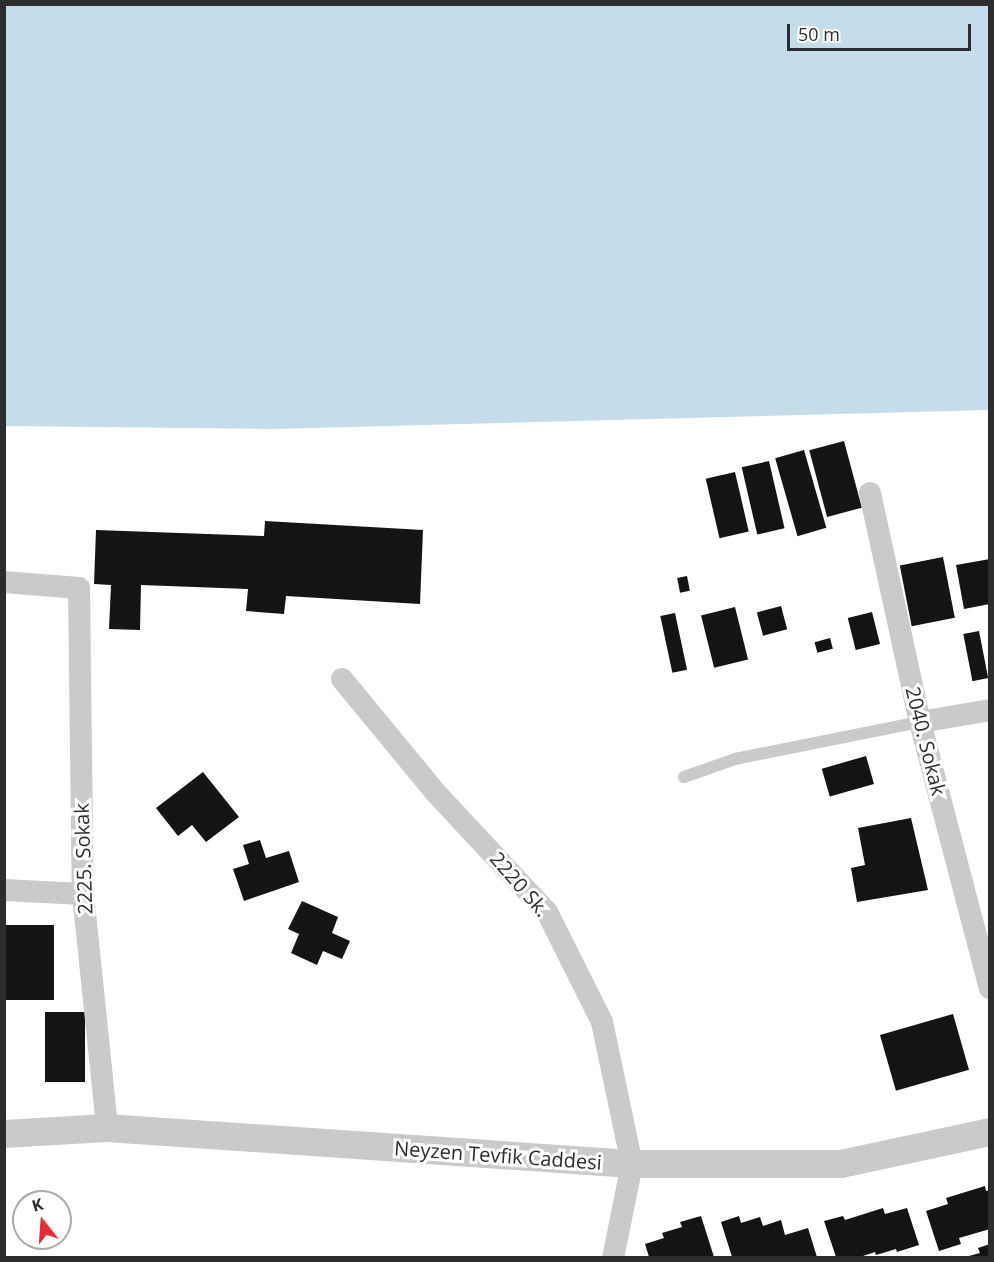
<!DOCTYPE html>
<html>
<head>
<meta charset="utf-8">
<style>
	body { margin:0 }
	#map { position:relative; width:994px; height:1262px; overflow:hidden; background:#fff; font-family:"Open Sans",sans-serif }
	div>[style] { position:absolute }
	.water>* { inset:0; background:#c5dceb }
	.building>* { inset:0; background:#141414; transform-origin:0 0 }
	.service>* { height:12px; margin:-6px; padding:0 6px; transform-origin:6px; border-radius:6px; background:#cacaca }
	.minor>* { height:22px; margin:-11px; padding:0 11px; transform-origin:11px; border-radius:11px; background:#cacaca }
	.tertiary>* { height:28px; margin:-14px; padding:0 14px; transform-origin:14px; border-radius:14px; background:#cacaca }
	span { translate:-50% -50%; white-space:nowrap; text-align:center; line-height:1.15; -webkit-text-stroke:6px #fff; paint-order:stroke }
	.street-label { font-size:20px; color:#2d2d2d }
	.frame { position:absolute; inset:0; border:6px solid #2d2d2d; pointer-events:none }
	.north { position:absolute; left:12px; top:1190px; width:60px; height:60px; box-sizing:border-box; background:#fff; border:2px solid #ababab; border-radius:50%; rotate:343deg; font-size:16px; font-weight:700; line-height:24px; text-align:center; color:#2d2d2d }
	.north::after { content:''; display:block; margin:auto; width:21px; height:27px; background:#e82b38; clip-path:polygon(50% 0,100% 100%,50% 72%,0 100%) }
	.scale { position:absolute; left:787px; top:24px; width:184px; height:27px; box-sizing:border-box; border:3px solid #2d2d2d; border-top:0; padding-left:8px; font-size:18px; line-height:21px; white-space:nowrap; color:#2d2d2d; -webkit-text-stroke:4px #fff; paint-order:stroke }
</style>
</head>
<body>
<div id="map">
	<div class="water">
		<i style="clip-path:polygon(5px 4px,989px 5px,989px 410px,275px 429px,5px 426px)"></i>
	</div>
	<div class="building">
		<i style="left:844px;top:441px;width:69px;height:36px;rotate:75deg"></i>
		<i style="left:804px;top:450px;width:81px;height:30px;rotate:74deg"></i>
		<i style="left:769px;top:461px;width:69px;height:28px;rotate:77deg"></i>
		<i style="left:735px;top:472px;width:61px;height:30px;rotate:77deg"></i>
		<i style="clip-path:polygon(265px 521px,423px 530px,420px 604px,286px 596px,284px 614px,246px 611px,248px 589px,141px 585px,140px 630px,109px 629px,111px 585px,94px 584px,96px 530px,264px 536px)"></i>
		<i style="left:943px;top:557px;width:62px;height:44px;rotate:79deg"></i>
		<i style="clip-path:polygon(990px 559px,990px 604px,964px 609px,956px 565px)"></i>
		<i style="left:687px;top:576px;width:15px;height:10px;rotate:79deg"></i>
		<i style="left:781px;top:606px;width:24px;height:25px;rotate:75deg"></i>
		<i style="left:735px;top:607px;width:54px;height:35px;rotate:76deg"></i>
		<i style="left:872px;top:612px;width:33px;height:25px;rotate:76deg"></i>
		<i style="left:675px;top:613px;width:58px;height:15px;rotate:78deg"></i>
		<i style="left:979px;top:631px;width:48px;height:16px;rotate:79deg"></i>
		<i style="left:830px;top:638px;width:11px;height:16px;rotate:75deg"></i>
		<i style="left:866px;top:756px;width:29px;height:46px;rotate:74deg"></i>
		<i style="clip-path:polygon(203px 772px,239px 817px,206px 842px,192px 825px,178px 836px,156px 808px)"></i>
		<i style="clip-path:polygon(911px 818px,928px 890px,857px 902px,851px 868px,865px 865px,858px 828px)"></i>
		<i style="clip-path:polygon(260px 840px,266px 858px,289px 851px,299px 882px,244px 901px,233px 869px,249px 864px,243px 845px)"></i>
		<i style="clip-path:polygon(302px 901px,338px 917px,332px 933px,350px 941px,342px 959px,323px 951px,317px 965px,291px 953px,299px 934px,288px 929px)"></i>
		<i style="left:5px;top:925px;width:49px;height:75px"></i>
		<i style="left:85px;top:1012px;width:70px;height:40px;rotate:90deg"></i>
		<i style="left:953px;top:1014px;width:58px;height:76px;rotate:74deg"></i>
		<i style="clip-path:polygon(985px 1186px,986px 1191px,990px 1190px,990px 1229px,959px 1238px,961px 1244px,939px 1251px,926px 1211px,948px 1204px,946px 1198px)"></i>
		<i style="clip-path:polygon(883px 1208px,885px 1214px,907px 1208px,919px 1245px,897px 1252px,896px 1249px,876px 1255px,875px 1252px,857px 1258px,836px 1257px,824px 1221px,843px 1216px,845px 1220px)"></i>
		<i style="clip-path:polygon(701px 1216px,714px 1257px,649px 1257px,645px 1244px,664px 1238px,662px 1233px,682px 1227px,680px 1222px)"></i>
		<i style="clip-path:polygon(739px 1216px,741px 1223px,760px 1217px,763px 1226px,781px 1220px,785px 1235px,808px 1228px,817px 1257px,732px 1257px,721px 1222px)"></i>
		<i style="clip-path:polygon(990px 1244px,990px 1257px,965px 1257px,980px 1253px,978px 1248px)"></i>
	</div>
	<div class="service">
		<i style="left:684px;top:777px;width:54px;rotate:-19.4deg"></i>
		<i style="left:735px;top:759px;width:189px;rotate:-11.3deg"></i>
	</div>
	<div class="minor">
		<i style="left:870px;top:493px;width:234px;rotate:77.7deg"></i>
		<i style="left:920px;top:722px;width:275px;rotate:75.3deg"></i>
		<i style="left:4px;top:582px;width:75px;rotate:4.6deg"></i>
		<i style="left:79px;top:588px;width:306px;rotate:89.3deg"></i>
		<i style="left:83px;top:894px;width:235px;rotate:84.1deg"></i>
		<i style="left:342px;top:679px;width:146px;rotate:50.5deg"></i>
		<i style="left:435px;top:792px;width:164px;rotate:47deg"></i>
		<i style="left:547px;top:912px;width:123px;rotate:63.4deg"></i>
		<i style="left:602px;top:1022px;width:145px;rotate:78.1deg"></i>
		<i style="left:632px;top:1164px;width:96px;rotate:101.4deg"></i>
		<i style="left:920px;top:722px;width:71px;rotate:-9.7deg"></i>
		<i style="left:4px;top:890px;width:79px;rotate:2.9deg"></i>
	</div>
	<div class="tertiary">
		<i style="left:4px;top:1134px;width:103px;rotate:-3.3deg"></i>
		<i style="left:107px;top:1128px;width:526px;rotate:3.92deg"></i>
		<i style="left:632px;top:1164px;width:209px"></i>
		<i style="left:841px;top:1164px;width:152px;rotate:-12.1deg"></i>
	</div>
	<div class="street-label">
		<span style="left:926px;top:741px;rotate:76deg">2040. Sokak</span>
		<span style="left:83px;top:859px;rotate:-92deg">2225. Sokak</span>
		<span style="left:520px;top:884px;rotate:49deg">2220 Sk.</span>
		<span style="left:498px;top:1155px;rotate:4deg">Neyzen Tevfik Caddesi</span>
	</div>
	<div class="frame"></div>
	<div class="north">K</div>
	<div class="scale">50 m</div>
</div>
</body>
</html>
